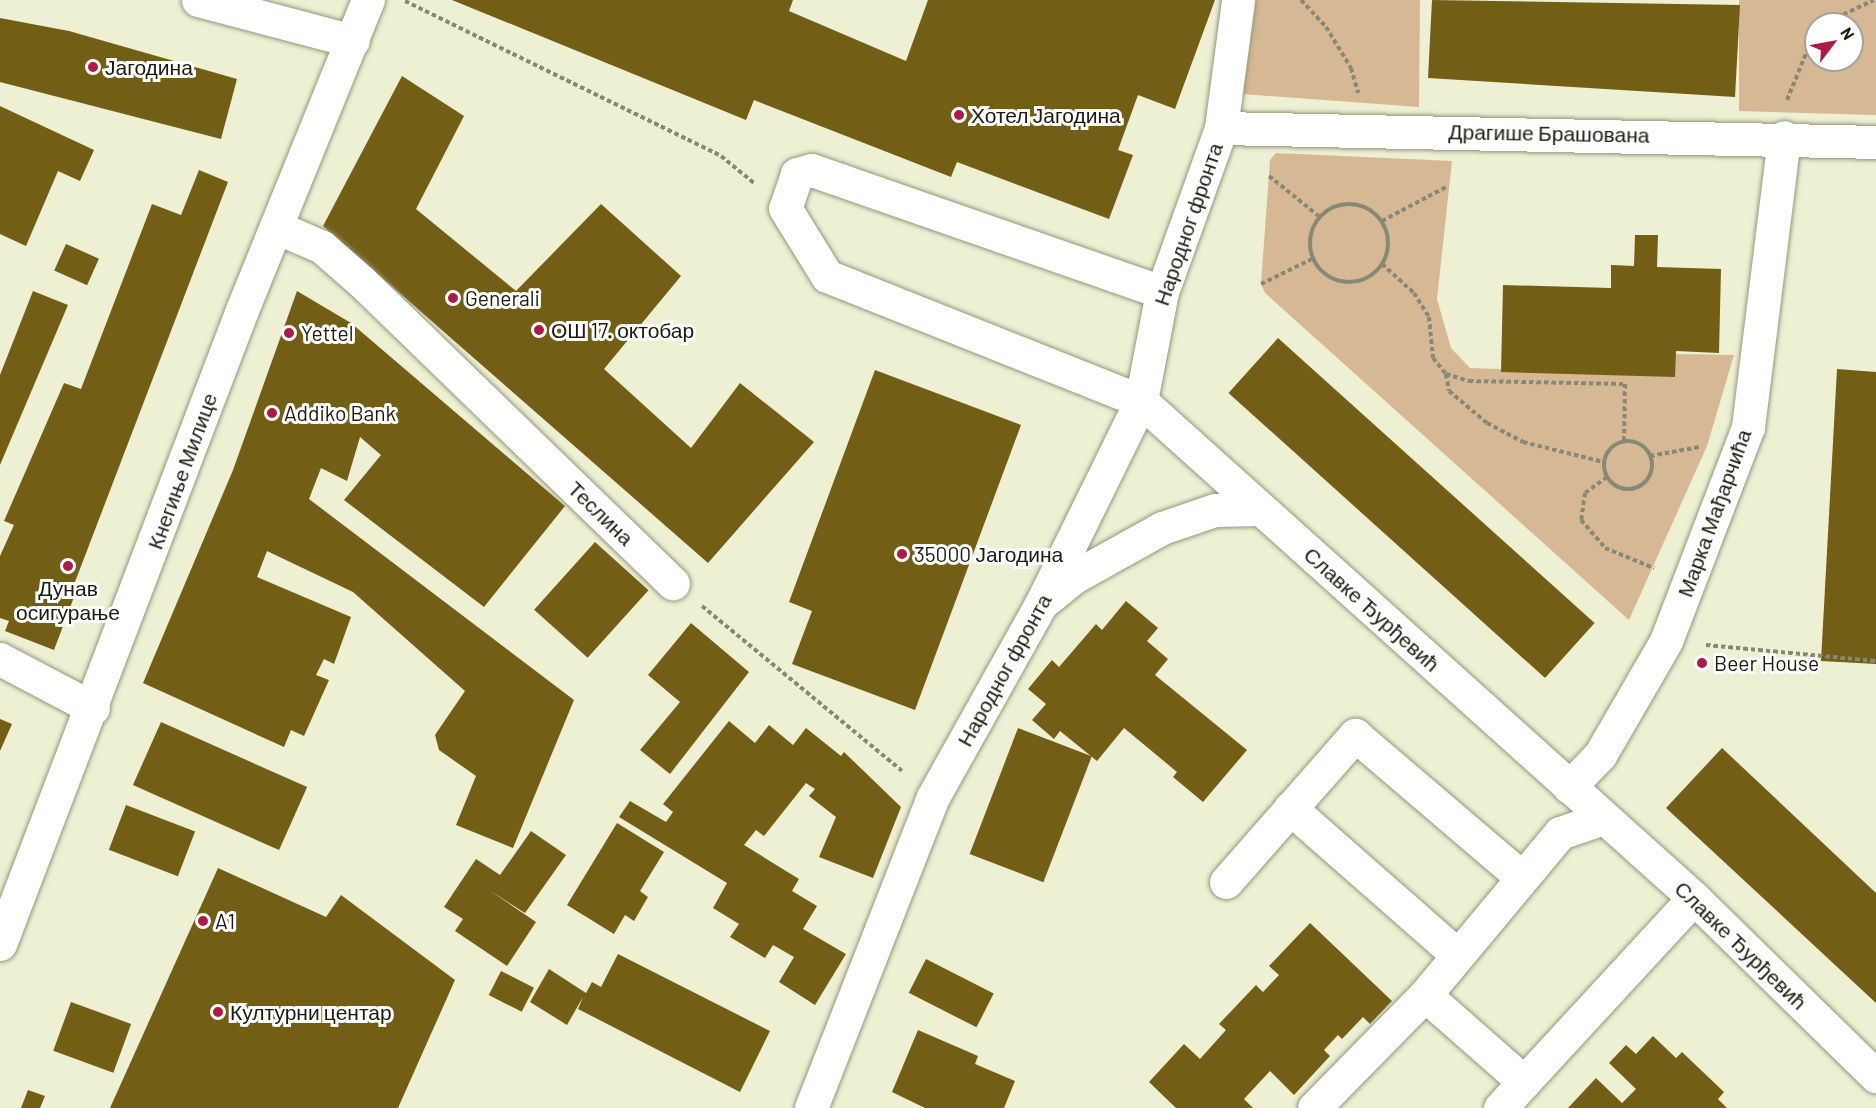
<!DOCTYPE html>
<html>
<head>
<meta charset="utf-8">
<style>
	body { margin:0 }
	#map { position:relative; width:1876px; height:1108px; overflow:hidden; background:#eef0d4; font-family:Barlow,sans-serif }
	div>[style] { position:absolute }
	.green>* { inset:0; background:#d6b894 }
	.building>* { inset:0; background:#735e16; transform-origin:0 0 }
	.path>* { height:4px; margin-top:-2px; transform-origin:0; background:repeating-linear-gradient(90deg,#878875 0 4.5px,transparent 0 7.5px) }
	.path>.ring { margin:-2px; padding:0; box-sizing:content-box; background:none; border:4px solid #878875; border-radius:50% }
	.roads { filter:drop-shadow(0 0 2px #95977d) drop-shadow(0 0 2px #95977d) }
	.minor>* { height:33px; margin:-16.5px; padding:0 16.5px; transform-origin:16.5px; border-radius:16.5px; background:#fff }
	.dots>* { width:16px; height:16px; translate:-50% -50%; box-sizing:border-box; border:3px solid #fff; border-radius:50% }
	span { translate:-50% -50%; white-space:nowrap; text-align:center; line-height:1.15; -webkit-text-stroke:6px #fff; paint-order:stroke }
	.poi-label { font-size:21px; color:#1a1b11 }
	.left { translate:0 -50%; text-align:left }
	.street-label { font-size:21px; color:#1a1b11 }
	.north { position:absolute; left:1804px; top:12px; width:60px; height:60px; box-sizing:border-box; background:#fff; border:2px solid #a3a4a0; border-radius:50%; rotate:58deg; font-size:16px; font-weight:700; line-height:24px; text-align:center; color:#1a1b11 }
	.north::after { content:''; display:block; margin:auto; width:21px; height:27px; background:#ad1a46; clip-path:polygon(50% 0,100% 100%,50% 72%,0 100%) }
</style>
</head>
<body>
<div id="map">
	<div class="green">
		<i style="clip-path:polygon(1256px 0,1420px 0,1419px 107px,1243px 94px)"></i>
		<i style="clip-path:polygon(evenodd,1739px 0,1876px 0,1876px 115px,1739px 111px,1739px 0,1816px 24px,1852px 24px,1852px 60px,1816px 60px,1816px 24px)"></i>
		<i style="clip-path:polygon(1276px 153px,1452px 161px,1437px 299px,1451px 348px,1470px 368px,1674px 375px,1674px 354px,1734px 355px,1707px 446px,1629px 620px,1265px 293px,1261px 284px,1270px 160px)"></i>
	</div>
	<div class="building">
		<i style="clip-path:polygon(452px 0,793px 0,789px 11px,906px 61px,928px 0,1215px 0,1175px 109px,1138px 95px,1118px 150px,1133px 155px,1109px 219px,957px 162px,951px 177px,754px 100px,746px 120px)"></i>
		<i style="clip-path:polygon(1432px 0,1740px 5px,1735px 97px,1428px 78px)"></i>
		<i style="clip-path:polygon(0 18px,69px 31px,237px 79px,221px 139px,0 82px)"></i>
		<i style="clip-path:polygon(402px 76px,464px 116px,416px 209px,516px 291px,601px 204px,681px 276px,604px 369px,691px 448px,740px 383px,814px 442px,708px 563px,323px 226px)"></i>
		<i style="clip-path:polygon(0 106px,94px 150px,80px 181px,58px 171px,26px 246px,0 234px)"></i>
		<i style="clip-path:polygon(199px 170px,228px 182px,70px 595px,74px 597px,54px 650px,5px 631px,9px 621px,0 618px,0 556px,14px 525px,4px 521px,64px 383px,81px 389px,152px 204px,181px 215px)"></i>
		<i style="clip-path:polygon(1635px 235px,1658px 235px,1657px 267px,1721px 269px,1719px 353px,1676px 351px,1675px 377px,1501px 372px,1503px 285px,1611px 288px,1611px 265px,1634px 266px)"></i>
		<i style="left:66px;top:244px;width:36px;height:29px;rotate:24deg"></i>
		<i style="clip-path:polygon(33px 291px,68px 305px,0 465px,0 375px)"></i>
		<i style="clip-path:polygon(297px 291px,351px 323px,565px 506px,484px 607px,344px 500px,381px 455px,360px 437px,347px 481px,321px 468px,309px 499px,574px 700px,513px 848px,456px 825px,476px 776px,439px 750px,435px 735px,465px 691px,353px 592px,267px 551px,257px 577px,351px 617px,334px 664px,324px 659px,316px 675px,329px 680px,304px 736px,291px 730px,284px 747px,143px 683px,233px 470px)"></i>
		<i style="left:1278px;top:338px;width:426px;height:74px;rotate:42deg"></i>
		<i style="clip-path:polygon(1837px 369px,1876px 372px,1876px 664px,1821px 661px)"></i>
		<i style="clip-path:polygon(875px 370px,1021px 425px,915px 710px,792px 664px,812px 611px,789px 602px)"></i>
		<i style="left:595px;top:542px;width:72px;height:91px;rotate:42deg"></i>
		<i style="clip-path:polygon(1126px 601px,1158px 628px,1147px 641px,1168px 659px,1155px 675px,1247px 750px,1203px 802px,1173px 777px,1177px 772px,1124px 728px,1097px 761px,1060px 731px,1054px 739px,1032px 720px,1046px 704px,1028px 689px,1052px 660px,1059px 667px,1096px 624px,1102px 630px)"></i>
		<i style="clip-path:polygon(691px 623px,749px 672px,670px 774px,640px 750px,680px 702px,648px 675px)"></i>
		<i style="clip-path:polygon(0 719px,12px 724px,0 751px)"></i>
		<i style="clip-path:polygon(729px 721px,755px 743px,769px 725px,793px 745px,806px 728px,841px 756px,844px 752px,901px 807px,873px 878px,819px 857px,836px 817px,809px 796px,815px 789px,806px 783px,764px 836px,756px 830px,744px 845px,799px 879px,792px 891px,817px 906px,803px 929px,846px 954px,815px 1005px,779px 982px,794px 957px,773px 945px,765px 958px,730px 937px,739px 924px,713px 908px,727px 883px,619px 817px,630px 801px,666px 822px,673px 812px,663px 804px)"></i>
		<i style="left:161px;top:722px;width:160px;height:69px;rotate:24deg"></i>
		<i style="left:1018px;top:728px;width:79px;height:135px;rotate:21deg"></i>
		<i style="clip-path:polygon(1722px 748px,1876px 893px,1876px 1003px,1666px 808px)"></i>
		<i style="left:126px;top:805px;width:74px;height:48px;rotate:21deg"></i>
		<i style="clip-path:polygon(617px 823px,664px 852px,640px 891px,648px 897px,634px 921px,625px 915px,614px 934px,567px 905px)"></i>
		<i style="clip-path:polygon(531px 831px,566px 855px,525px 913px,489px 890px,536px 922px,507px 966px,455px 931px,463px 919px,444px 907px,476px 859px,500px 875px)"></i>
		<i style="clip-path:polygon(218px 868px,326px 917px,341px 895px,455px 980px,398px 1108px,110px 1108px)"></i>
		<i style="clip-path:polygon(1310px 923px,1392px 1001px,1370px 1024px,1363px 1017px,1342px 1039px,1338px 1035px,1324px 1050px,1330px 1056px,1294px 1095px,1270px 1071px,1244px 1099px,1253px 1108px,1176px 1108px,1149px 1082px,1184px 1044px,1200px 1059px,1226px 1030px,1219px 1024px,1256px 985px,1263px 992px,1279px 975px,1269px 966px)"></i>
		<i style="clip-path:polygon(618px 954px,770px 1031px,740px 1092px,578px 1009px,583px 997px,567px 1025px,530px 1002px,549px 969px,586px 993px,592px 982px,601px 987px)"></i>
		<i style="left:926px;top:959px;width:76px;height:38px;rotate:27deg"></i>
		<i style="left:501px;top:971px;width:37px;height:27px;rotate:27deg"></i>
		<i style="left:71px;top:1002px;width:64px;height:52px;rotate:20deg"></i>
		<i style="clip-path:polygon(918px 1030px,978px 1056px,975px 1064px,1015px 1081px,1004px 1108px,925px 1108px,892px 1092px)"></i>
		<i style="clip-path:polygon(1653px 1036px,1676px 1058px,1682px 1052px,1724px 1092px,1718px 1099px,1727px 1108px,1568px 1108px,1596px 1078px,1622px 1103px,1636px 1089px,1609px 1063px,1626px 1045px,1636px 1054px)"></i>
		<i style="clip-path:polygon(28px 1090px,45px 1096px,40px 1108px,21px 1108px)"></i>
	</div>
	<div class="path">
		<i style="left:1301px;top:0;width:37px;rotate:47deg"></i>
		<i style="left:1326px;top:27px;width:48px;rotate:58.6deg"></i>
		<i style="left:1351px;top:68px;width:26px;rotate:74deg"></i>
		<i style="left:405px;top:1px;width:352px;rotate:26.1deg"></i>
		<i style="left:721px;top:156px;width:43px;rotate:39.3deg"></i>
		<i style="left:1823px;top:24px;width:56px;rotate:-25.2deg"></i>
		<i style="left:1787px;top:100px;width:77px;rotate:-67.8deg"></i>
		<i style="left:1269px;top:176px;width:65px;rotate:38.8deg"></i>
		<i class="ring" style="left:1310px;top:204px;width:74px;height:74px"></i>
		<i style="left:1382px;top:221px;width:72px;rotate:-28deg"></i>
		<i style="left:1382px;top:264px;width:43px;rotate:42.2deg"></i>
		<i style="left:1414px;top:293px;width:28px;rotate:58deg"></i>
		<i style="left:1429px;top:317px;width:41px;rotate:84.4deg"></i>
		<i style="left:1433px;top:358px;width:21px;rotate:51deg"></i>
		<i style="left:1446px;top:374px;width:24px;rotate:17deg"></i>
		<i style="left:1469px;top:381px;width:156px;rotate:1.1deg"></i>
		<i style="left:1625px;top:384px;width:57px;rotate:91deg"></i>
		<i style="left:1261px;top:284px;width:59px;rotate:-26.1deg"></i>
		<i style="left:1446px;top:374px;width:17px;rotate:80deg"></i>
		<i style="left:1449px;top:391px;width:50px;rotate:40.1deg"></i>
		<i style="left:1487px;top:423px;width:41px;rotate:27.8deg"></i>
		<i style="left:1523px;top:442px;width:83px;rotate:13.9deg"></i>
		<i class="ring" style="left:1604px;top:441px;width:44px;height:44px"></i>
		<i style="left:1650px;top:456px;width:50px;rotate:-10.4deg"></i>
		<i style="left:1607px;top:477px;width:27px;rotate:144deg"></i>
		<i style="left:1585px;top:493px;width:27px;rotate:98deg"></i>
		<i style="left:1581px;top:520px;width:37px;rotate:49deg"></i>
		<i style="left:1605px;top:548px;width:53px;rotate:22.2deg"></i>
		<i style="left:702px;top:606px;width:259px;rotate:39.5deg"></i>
		<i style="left:1706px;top:645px;width:171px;rotate:5.4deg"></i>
	</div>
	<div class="roads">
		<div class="minor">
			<i style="left:198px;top:0;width:160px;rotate:14.8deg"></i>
			<i style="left:1221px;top:128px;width:655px;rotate:1.22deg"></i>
			<i style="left:276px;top:227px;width:50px;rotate:23.5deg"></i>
			<i style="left:322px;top:247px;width:53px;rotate:41.2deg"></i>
			<i style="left:362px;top:282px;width:433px;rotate:44.1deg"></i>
			<i style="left:1162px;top:292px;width:371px;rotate:-160.8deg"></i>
			<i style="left:812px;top:170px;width:16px;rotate:165deg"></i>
			<i style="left:797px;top:174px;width:36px;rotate:109deg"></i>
			<i style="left:785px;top:208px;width:80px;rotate:58.3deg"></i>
			<i style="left:827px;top:276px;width:338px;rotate:21.7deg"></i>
			<i style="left:1141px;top:401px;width:744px;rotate:41.95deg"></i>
			<i style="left:1694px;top:898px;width:255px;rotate:44.4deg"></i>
			<i style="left:1047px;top:599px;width:35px;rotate:-39deg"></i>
			<i style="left:1074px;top:577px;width:101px;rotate:-29.1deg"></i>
			<i style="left:1162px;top:528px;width:56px;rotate:-18.8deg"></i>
			<i style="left:1215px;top:510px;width:46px;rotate:-1.2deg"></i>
			<i style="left:0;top:659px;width:105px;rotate:27.8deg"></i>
			<i style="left:1569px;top:787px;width:45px;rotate:-45.9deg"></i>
			<i style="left:1600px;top:755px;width:132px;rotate:-59.9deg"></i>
			<i style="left:1666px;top:641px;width:229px;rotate:-69deg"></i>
			<i style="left:1748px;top:427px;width:292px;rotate:-82.9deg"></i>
			<i style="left:1290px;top:808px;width:221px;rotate:41.3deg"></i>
			<i style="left:1226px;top:882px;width:196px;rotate:-48.7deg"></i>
			<i style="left:1355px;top:735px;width:216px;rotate:40.5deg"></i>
			<i style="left:0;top:944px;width:679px;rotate:-69.11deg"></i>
			<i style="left:242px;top:310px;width:335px;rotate:-67.9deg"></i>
			<i style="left:1425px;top:995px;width:132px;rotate:41.3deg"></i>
			<i style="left:811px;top:1108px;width:334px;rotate:-68.6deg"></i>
			<i style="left:933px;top:797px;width:221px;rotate:-60.8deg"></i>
			<i style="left:1041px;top:604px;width:226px;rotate:-63.8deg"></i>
			<i style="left:1141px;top:401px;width:111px;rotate:-79.1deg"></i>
			<i style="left:1162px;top:292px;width:174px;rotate:-70.2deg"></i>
			<i style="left:1221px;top:128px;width:129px;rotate:-82.4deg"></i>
			<i style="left:1314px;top:1108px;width:158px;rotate:-45.5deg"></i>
			<i style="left:1425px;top:995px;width:211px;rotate:-50.2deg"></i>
			<i style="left:1560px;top:833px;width:46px;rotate:-19.2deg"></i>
			<i style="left:1500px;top:1108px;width:286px;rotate:-47.3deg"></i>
		</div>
	</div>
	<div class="dots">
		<i style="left:93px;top:67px;background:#ad1a46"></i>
		<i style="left:959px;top:115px;background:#ad1a46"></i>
		<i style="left:453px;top:298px;background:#ad1a46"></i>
		<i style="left:539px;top:330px;background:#ad1a46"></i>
		<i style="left:289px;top:333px;background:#ad1a46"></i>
		<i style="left:272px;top:413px;background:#ad1a46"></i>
		<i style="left:902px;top:554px;background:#ad1a46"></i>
		<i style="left:68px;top:566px;background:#ad1a46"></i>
		<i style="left:1702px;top:663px;background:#ad1a46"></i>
		<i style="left:203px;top:921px;background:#ad1a46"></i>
		<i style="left:218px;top:1012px;background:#ad1a46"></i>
	</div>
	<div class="poi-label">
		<span class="left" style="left:105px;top:67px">Јагодина</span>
		<span class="left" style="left:971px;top:115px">Хотел Јагодина</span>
		<span class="left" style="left:465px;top:298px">Generali</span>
		<span class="left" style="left:551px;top:330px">ОШ 17. октобар</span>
		<span class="left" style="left:301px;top:333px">Yettel</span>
		<span class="left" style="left:284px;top:413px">Addiko Bank</span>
		<span class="left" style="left:914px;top:554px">35000 Јагодина</span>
		<span style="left:68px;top:600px">Дунав<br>осигурање</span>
		<span class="left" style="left:1714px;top:663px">Beer House</span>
		<span class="left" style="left:215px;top:921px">A1</span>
		<span class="left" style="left:230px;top:1012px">Културни центар</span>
	</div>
	<div class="street-label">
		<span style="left:1549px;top:133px;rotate:1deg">Драгише Брашована</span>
		<span style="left:1188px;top:224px;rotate:-71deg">Народног фронта</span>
		<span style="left:182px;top:471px;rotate:-70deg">Кнегиње Милице</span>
		<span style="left:601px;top:513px;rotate:44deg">Теслина</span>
		<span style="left:1714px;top:513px;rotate:-70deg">Марка Мађарчића</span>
		<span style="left:1372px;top:609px;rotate:42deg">Славке Ђурђевић</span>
		<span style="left:1004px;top:670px;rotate:-61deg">Народног фронта</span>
		<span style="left:1741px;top:945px;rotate:44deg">Славке Ђурђевић</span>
	</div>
	<div class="north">N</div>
</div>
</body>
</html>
